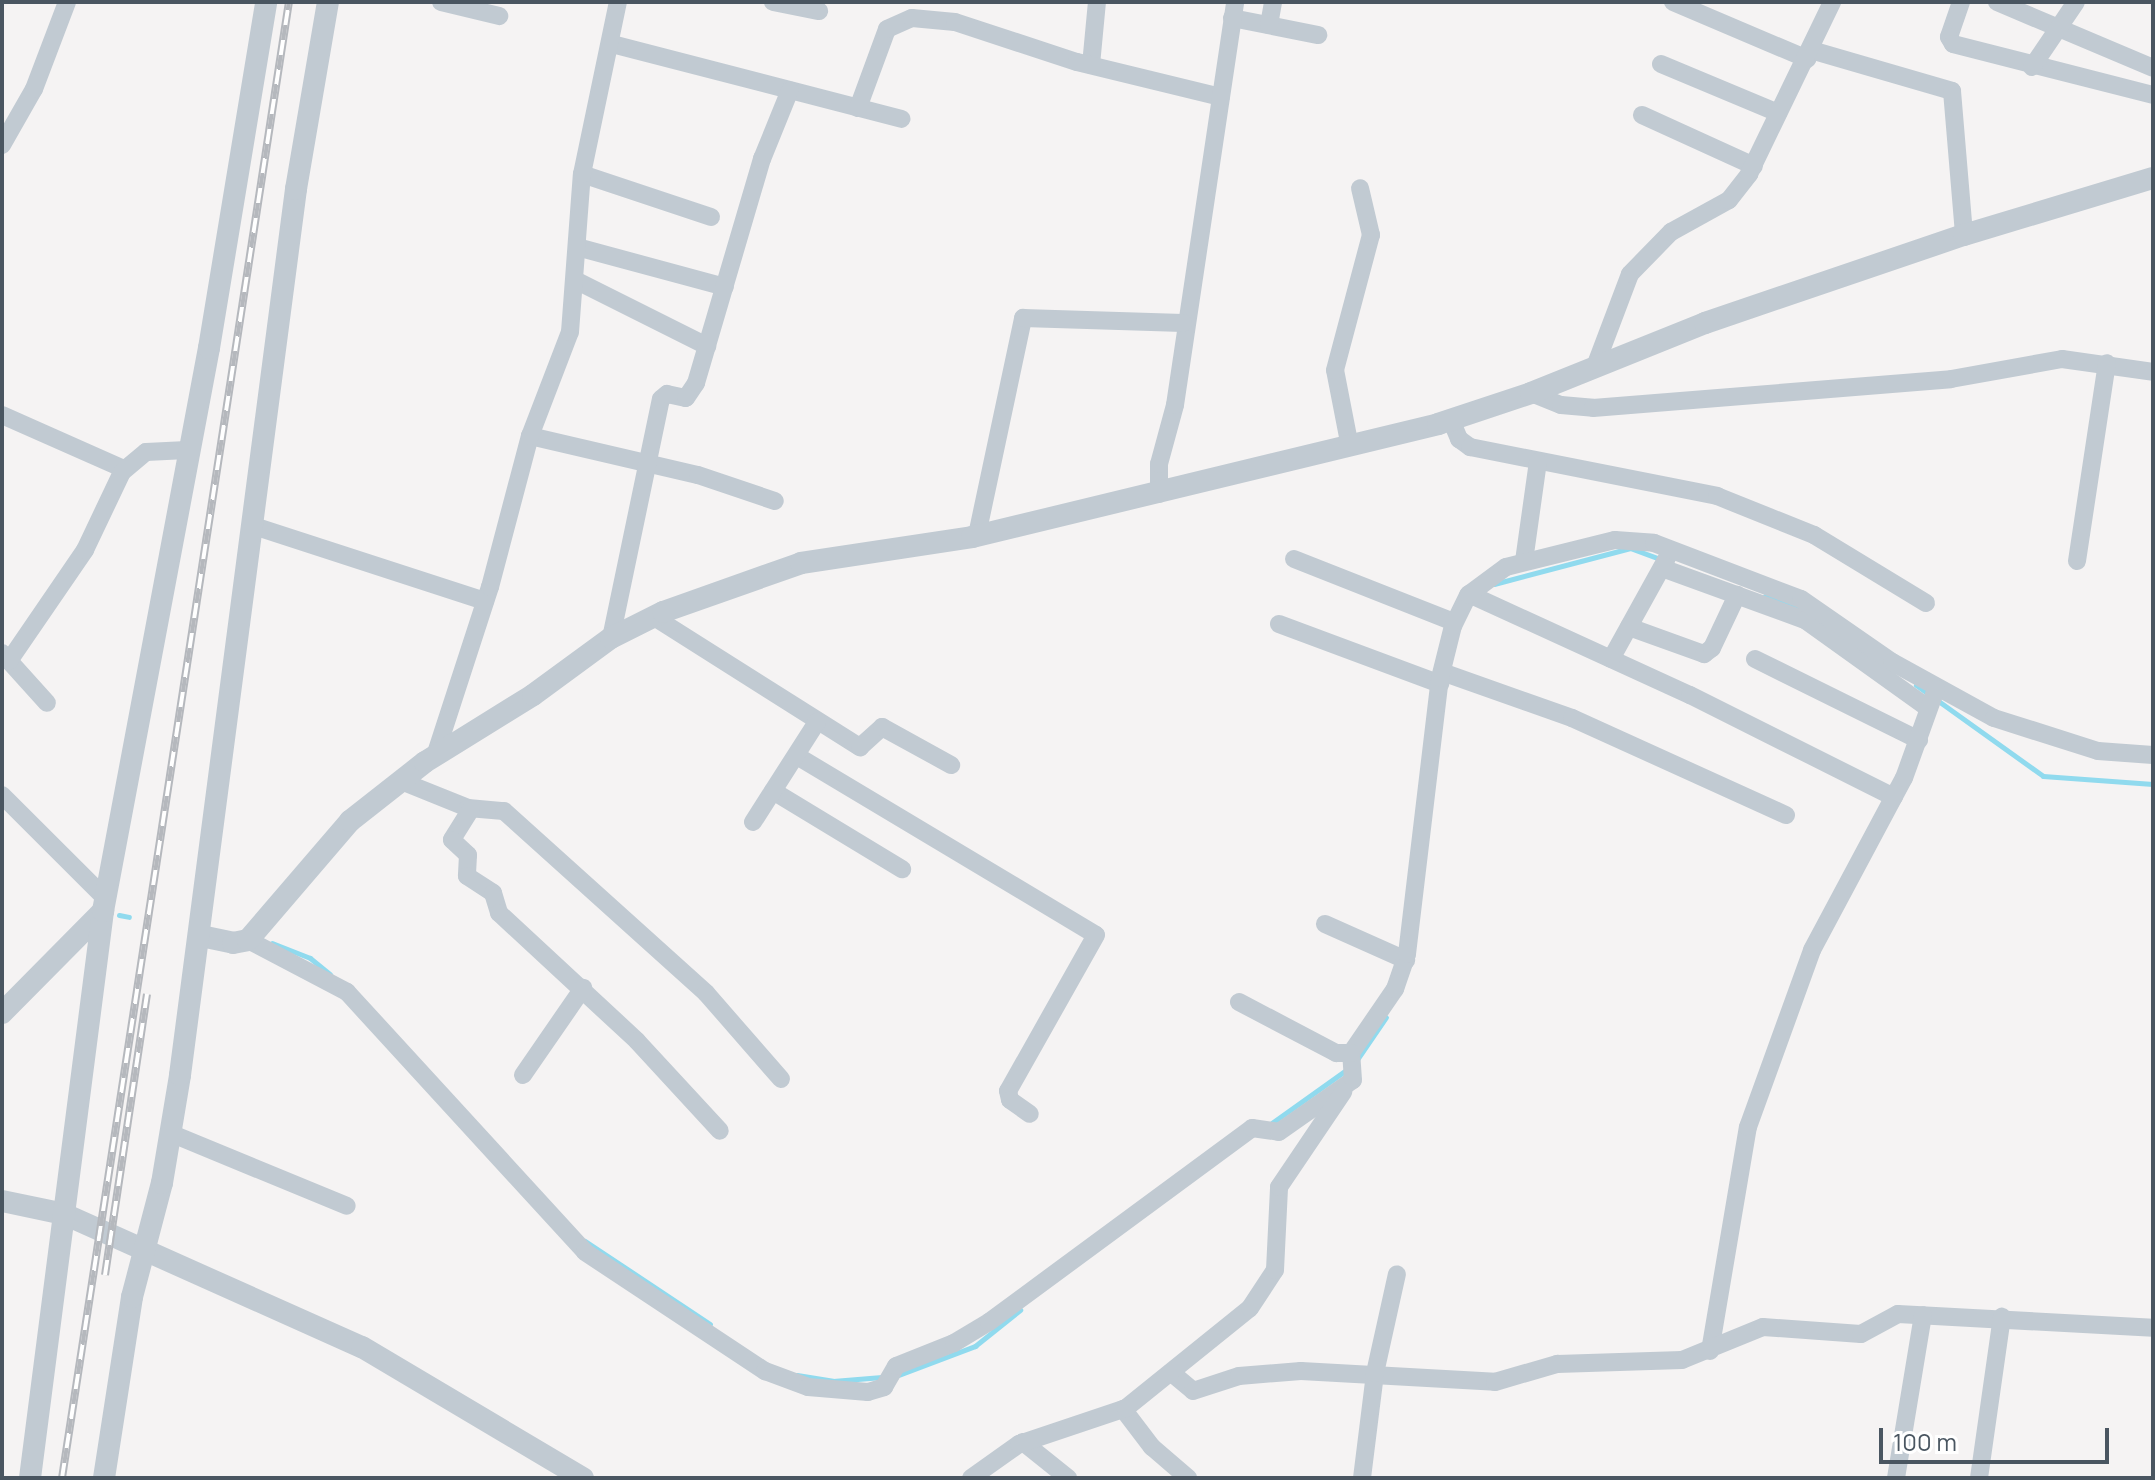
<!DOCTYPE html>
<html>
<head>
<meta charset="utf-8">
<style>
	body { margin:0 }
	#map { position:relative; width:2155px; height:1480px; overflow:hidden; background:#f5f3f3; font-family:Manrope,sans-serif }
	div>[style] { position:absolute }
	.stream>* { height:5px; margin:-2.5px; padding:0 2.5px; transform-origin:2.5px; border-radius:2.5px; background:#90daee }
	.minor>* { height:18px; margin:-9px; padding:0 9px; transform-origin:9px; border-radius:9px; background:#c1cad2 }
	.tertiary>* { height:22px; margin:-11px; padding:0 11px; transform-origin:11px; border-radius:11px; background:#c1cad2 }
	.rail>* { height:8px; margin-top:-4px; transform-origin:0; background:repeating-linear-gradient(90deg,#fff 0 15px,#b5b8bd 0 30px); box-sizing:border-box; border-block:2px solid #b5b8bd }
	span { translate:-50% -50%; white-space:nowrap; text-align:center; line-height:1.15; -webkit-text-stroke:7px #fff; paint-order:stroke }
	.frame { position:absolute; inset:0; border:4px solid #4a5661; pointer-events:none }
	.scale { position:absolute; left:1879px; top:1428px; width:230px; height:36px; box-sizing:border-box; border:4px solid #4a5661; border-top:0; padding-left:10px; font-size:24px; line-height:28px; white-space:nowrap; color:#4a5661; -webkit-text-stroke:6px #fff; paint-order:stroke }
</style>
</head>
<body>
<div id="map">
	<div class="stream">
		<i style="left:1494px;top:584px;width:141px;rotate:-14.8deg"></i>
		<i style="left:1630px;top:548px;width:33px;rotate:20deg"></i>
		<i style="left:1765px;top:596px;width:34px;rotate:21deg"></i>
		<i style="left:1916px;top:685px;width:156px;rotate:35.6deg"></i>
		<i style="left:2043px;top:776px;width:110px;rotate:4.2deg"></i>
		<i style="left:119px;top:915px;width:10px;rotate:11deg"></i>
		<i style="left:272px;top:943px;width:41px;rotate:21.5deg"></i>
		<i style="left:310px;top:958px;width:26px;rotate:39deg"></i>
		<i style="left:1356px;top:1061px;width:53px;rotate:-55.7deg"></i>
		<i style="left:1269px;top:1125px;width:98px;rotate:-35.5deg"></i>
		<i style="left:585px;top:1241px;width:150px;rotate:33.6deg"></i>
		<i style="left:797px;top:1375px;width:36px;rotate:9deg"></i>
		<i style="left:833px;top:1381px;width:49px;rotate:-4.7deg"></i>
		<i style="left:896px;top:1376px;width:85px;rotate:-20.8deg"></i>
		<i style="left:975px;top:1346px;width:58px;rotate:-38.7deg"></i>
	</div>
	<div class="minor">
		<i style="left:441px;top:2px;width:60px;rotate:13.6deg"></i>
		<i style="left:773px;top:2px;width:47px;rotate:11.1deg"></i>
		<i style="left:1673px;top:2px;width:146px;rotate:23deg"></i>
		<i style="left:1961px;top:2px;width:37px;rotate:109deg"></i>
		<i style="left:1949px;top:37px;width:8px;rotate:60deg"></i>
		<i style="left:1953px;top:44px;width:206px;rotate:14.3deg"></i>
		<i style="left:1997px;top:2px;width:169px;rotate:22.9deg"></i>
		<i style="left:1232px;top:18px;width:88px;rotate:11.2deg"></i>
		<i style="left:1269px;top:25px;width:23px;rotate:-80deg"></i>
		<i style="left:612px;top:44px;width:299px;rotate:14.5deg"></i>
		<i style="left:1811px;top:50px;width:147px;rotate:16.2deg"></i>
		<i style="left:1952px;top:91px;width:144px;rotate:85.2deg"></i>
		<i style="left:1661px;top:64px;width:127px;rotate:22.7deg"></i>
		<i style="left:1091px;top:65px;width:63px;rotate:-84.6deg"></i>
		<i style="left:2032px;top:67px;width:78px;rotate:-55.9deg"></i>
		<i style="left:858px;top:108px;width:84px;rotate:-69.8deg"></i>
		<i style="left:887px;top:29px;width:27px;rotate:-24deg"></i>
		<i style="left:912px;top:18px;width:43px;rotate:5.3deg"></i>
		<i style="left:955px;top:22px;width:128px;rotate:18.2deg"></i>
		<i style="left:1077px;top:62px;width:148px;rotate:13.7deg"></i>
		<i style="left:1642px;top:115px;width:123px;rotate:24.5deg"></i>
		<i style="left:2px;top:145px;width:64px;rotate:-60.3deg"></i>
		<i style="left:34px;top:89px;width:93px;rotate:-69.2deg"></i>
		<i style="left:582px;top:174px;width:136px;rotate:18.4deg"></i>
		<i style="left:577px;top:247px;width:153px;rotate:15.1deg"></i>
		<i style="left:575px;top:280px;width:148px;rotate:26.6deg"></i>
		<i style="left:1596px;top:364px;width:96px;rotate:-69.3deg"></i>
		<i style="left:1630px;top:274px;width:59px;rotate:-45.7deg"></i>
		<i style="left:1671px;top:232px;width:66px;rotate:-28.9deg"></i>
		<i style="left:1729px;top:200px;width:33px;rotate:-52deg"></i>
		<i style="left:1749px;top:174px;width:191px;rotate:-64.2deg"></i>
		<i style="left:1531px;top:393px;width:32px;rotate:22deg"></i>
		<i style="left:1561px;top:405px;width:32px;rotate:5deg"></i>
		<i style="left:1593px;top:408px;width:359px;rotate:-4.6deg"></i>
		<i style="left:1951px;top:379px;width:113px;rotate:-10.2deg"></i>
		<i style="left:2062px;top:359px;width:92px;rotate:8.1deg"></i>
		<i style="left:2px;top:415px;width:133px;rotate:23.9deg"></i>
		<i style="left:1451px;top:420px;width:21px;rotate:67deg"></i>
		<i style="left:1459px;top:439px;width:14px;rotate:36deg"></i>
		<i style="left:1470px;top:447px;width:252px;rotate:11.2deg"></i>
		<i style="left:1717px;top:496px;width:105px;rotate:21.9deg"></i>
		<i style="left:1814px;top:535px;width:131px;rotate:31.3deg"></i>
		<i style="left:530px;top:436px;width:172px;rotate:13.1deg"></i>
		<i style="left:698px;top:475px;width:81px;rotate:18.7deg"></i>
		<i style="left:1350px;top:447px;width:78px;rotate:-101deg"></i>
		<i style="left:1335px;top:370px;width:140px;rotate:-75.1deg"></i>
		<i style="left:1371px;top:235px;width:48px;rotate:-103.2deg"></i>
		<i style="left:1159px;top:494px;width:30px;rotate:-90deg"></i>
		<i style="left:1159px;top:464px;width:61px;rotate:-74.8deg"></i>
		<i style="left:1175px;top:405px;width:407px;rotate:-81.5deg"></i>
		<i style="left:254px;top:526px;width:243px;rotate:18deg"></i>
		<i style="left:977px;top:535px;width:222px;rotate:-78deg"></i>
		<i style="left:1023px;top:318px;width:160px;rotate:1.8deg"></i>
		<i style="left:1294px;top:559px;width:172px;rotate:21.5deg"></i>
		<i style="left:1524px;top:561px;width:100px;rotate:-82deg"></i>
		<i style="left:2077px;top:561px;width:200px;rotate:-81.4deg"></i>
		<i style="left:1662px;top:568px;width:152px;rotate:20deg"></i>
		<i style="left:1805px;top:620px;width:151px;rotate:35.6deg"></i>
		<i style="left:1469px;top:594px;width:243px;rotate:24.6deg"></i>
		<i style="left:1690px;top:695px;width:228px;rotate:26.6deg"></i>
		<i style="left:654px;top:617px;width:244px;rotate:32.3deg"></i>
		<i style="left:860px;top:747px;width:30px;rotate:-42deg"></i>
		<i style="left:882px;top:727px;width:79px;rotate:28.8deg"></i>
		<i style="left:1279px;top:624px;width:172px;rotate:20.4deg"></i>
		<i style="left:1629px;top:627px;width:80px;rotate:19.8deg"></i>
		<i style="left:1704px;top:654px;width:10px;rotate:-37deg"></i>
		<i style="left:1712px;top:648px;width:59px;rotate:-64.7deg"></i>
		<i style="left:611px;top:638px;width:244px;rotate:-78.2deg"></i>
		<i style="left:661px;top:399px;width:8px;rotate:-40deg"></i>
		<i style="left:667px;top:394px;width:19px;rotate:12deg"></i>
		<i style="left:686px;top:398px;width:18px;rotate:-56deg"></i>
		<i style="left:696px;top:383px;width:234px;rotate:-73.6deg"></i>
		<i style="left:762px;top:159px;width:74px;rotate:-67.9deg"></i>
		<i style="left:2px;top:653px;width:67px;rotate:48deg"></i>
		<i style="left:1611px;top:659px;width:115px;rotate:-61deg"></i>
		<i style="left:1755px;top:659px;width:183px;rotate:26.3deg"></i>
		<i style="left:9px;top:661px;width:135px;rotate:-55.6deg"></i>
		<i style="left:85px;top:550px;width:86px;rotate:-64.6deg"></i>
		<i style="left:122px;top:472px;width:31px;rotate:-40deg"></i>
		<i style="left:146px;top:452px;width:41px;rotate:-2.8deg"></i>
		<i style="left:1442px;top:672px;width:138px;rotate:19.5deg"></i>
		<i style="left:1572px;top:718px;width:235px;rotate:24.4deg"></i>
		<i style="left:435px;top:756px;width:178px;rotate:-72deg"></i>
		<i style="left:490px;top:587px;width:156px;rotate:-75.2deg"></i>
		<i style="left:530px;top:436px;width:111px;rotate:-69deg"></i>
		<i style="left:570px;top:332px;width:158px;rotate:-85.7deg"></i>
		<i style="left:582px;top:174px;width:176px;rotate:-78.2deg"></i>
		<i style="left:797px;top:756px;width:348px;rotate:30.9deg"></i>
		<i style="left:1096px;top:935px;width:179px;rotate:119.4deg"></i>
		<i style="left:1008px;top:1091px;width:9px;rotate:77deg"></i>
		<i style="left:1010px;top:1100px;width:24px;rotate:35deg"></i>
		<i style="left:401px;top:781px;width:72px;rotate:21.9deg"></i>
		<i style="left:468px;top:808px;width:36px;rotate:5deg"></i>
		<i style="left:504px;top:811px;width:272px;rotate:42deg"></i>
		<i style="left:706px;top:993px;width:114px;rotate:48.9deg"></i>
		<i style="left:773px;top:791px;width:151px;rotate:31.2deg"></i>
		<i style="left:2px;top:795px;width:146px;rotate:45deg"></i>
		<i style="left:471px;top:809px;width:36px;rotate:122deg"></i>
		<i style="left:452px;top:840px;width:22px;rotate:43deg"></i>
		<i style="left:468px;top:855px;width:21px;rotate:93deg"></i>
		<i style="left:467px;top:876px;width:31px;rotate:33deg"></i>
		<i style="left:493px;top:893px;width:21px;rotate:73deg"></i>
		<i style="left:499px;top:913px;width:188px;rotate:42.8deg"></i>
		<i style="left:637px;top:1041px;width:122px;rotate:47.3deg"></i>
		<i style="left:753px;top:822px;width:119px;rotate:-57.4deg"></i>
		<i style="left:1325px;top:924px;width:89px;rotate:24deg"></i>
		<i style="left:248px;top:940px;width:112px;rotate:27.7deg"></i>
		<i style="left:347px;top:992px;width:352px;rotate:47.5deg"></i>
		<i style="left:585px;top:1252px;width:216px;rotate:33.5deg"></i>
		<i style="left:765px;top:1371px;width:46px;rotate:20.4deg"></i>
		<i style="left:808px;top:1387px;width:60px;rotate:4.8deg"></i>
		<i style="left:868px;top:1392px;width:17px;rotate:-17deg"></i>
		<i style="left:884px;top:1387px;width:24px;rotate:-60deg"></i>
		<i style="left:896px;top:1366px;width:62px;rotate:-21.6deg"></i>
		<i style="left:954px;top:1343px;width:41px;rotate:-31deg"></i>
		<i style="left:989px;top:1322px;width:327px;rotate:-36.4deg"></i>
		<i style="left:1252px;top:1128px;width:27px;rotate:8deg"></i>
		<i style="left:1279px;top:1132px;width:90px;rotate:-35.1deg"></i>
		<i style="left:1353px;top:1080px;width:27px;rotate:-94deg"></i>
		<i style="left:1351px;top:1053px;width:78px;rotate:-55.5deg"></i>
		<i style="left:1395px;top:989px;width:37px;rotate:-71deg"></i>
		<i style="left:1407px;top:954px;width:278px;rotate:-83.2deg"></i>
		<i style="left:1440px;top:678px;width:54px;rotate:-76deg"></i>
		<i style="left:1453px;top:626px;width:34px;rotate:-64deg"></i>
		<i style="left:1468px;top:595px;width:47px;rotate:-36.4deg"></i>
		<i style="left:1506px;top:567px;width:112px;rotate:-13.9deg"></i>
		<i style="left:1615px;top:540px;width:39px;rotate:4deg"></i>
		<i style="left:1654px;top:543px;width:157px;rotate:20.9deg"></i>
		<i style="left:1801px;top:599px;width:111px;rotate:34.7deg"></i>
		<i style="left:1892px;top:662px;width:116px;rotate:28.8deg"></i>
		<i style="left:1994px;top:718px;width:109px;rotate:17.6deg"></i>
		<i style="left:2098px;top:751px;width:55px;rotate:4.2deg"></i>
		<i style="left:1239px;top:1002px;width:110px;rotate:27.7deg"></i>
		<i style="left:1336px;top:1053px;width:15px"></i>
		<i style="left:523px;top:1075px;width:106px;rotate:-55.4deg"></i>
		<i style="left:170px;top:1133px;width:191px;rotate:22.4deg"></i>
		<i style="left:1710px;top:1351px;width:227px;rotate:-80.4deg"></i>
		<i style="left:1748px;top:1127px;width:188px;rotate:-70.1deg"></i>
		<i style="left:1812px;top:950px;width:195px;rotate:-61.9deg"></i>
		<i style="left:1904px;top:778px;width:95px;rotate:-70.2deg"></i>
		<i style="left:1173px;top:1374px;width:26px;rotate:40deg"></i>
		<i style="left:1193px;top:1391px;width:48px;rotate:-18.1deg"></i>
		<i style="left:1239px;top:1376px;width:62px;rotate:-4.6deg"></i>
		<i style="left:1301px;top:1371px;width:194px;rotate:3.2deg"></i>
		<i style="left:1495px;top:1382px;width:65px;rotate:-16.2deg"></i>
		<i style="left:1557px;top:1364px;width:125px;rotate:-1.8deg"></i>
		<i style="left:1682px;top:1360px;width:87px;rotate:-22.2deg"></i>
		<i style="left:1763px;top:1327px;width:98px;rotate:4.1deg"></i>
		<i style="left:1861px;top:1334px;width:42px;rotate:-28.4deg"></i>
		<i style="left:1898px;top:1314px;width:255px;rotate:3.1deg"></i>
		<i style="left:1123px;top:1409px;width:48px;rotate:52.7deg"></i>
		<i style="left:1152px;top:1447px;width:48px;rotate:40.7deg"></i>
		<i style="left:1023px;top:1442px;width:58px;rotate:38.7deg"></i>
		<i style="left:971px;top:1478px;width:59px;rotate:-35.3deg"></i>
		<i style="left:1019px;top:1444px;width:113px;rotate:-18.6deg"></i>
		<i style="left:1126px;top:1408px;width:159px;rotate:-38.9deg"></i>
		<i style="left:1250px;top:1308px;width:45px;rotate:-56.7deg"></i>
		<i style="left:1275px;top:1270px;width:83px;rotate:-87.2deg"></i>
		<i style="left:1279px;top:1187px;width:115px;rotate:-56deg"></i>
		<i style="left:1362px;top:1478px;width:106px;rotate:-82.9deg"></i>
		<i style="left:1375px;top:1373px;width:101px;rotate:-77.5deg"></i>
		<i style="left:1896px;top:1478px;width:165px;rotate:-80.6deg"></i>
		<i style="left:1979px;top:1478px;width:163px;rotate:-81.9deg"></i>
	</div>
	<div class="tertiary">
		<i style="left:201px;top:936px;width:33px;rotate:12deg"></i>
		<i style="left:233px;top:943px;width:15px;rotate:-11deg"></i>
		<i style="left:248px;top:940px;width:157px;rotate:-49.4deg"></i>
		<i style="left:350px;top:821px;width:95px;rotate:-38.2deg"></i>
		<i style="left:425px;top:762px;width:127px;rotate:-31.8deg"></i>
		<i style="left:533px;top:695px;width:97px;rotate:-36.2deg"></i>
		<i style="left:611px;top:638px;width:58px;rotate:-26.6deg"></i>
		<i style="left:663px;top:612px;width:146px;rotate:-19.5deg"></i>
		<i style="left:801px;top:563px;width:173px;rotate:-8.6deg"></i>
		<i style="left:972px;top:537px;width:480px;rotate:-13.6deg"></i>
		<i style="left:1438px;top:424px;width:98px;rotate:-18.4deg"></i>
		<i style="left:1531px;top:393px;width:188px;rotate:-21.9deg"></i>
		<i style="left:1705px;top:323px;width:274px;rotate:-18.8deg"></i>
		<i style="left:1964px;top:235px;width:197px;rotate:-16.8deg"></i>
		<i style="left:2px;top:1013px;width:144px;rotate:-45.3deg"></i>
		<i style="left:2px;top:1201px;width:63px;rotate:11.8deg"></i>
		<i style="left:64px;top:1214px;width:326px;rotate:24.1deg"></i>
		<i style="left:362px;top:1347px;width:257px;rotate:30.7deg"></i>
		<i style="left:30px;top:1478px;width:572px;rotate:-82.66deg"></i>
		<i style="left:103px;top:911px;width:573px;rotate:-79.34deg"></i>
		<i style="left:209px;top:348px;width:351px;rotate:-80.6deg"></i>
		<i style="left:104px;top:1478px;width:183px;rotate:-81.2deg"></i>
		<i style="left:132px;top:1297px;width:118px;rotate:-75.3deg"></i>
		<i style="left:162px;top:1183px;width:109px;rotate:-80.5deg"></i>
		<i style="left:180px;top:1075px;width:894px;rotate:-82.54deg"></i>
		<i style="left:296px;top:189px;width:190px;rotate:-80.3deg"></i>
	</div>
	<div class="rail">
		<i style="left:105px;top:1275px;width:284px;rotate:-81.5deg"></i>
		<i style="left:62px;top:1478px;width:1493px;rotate:-81.26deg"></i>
	</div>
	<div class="frame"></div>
	<div class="scale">100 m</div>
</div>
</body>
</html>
